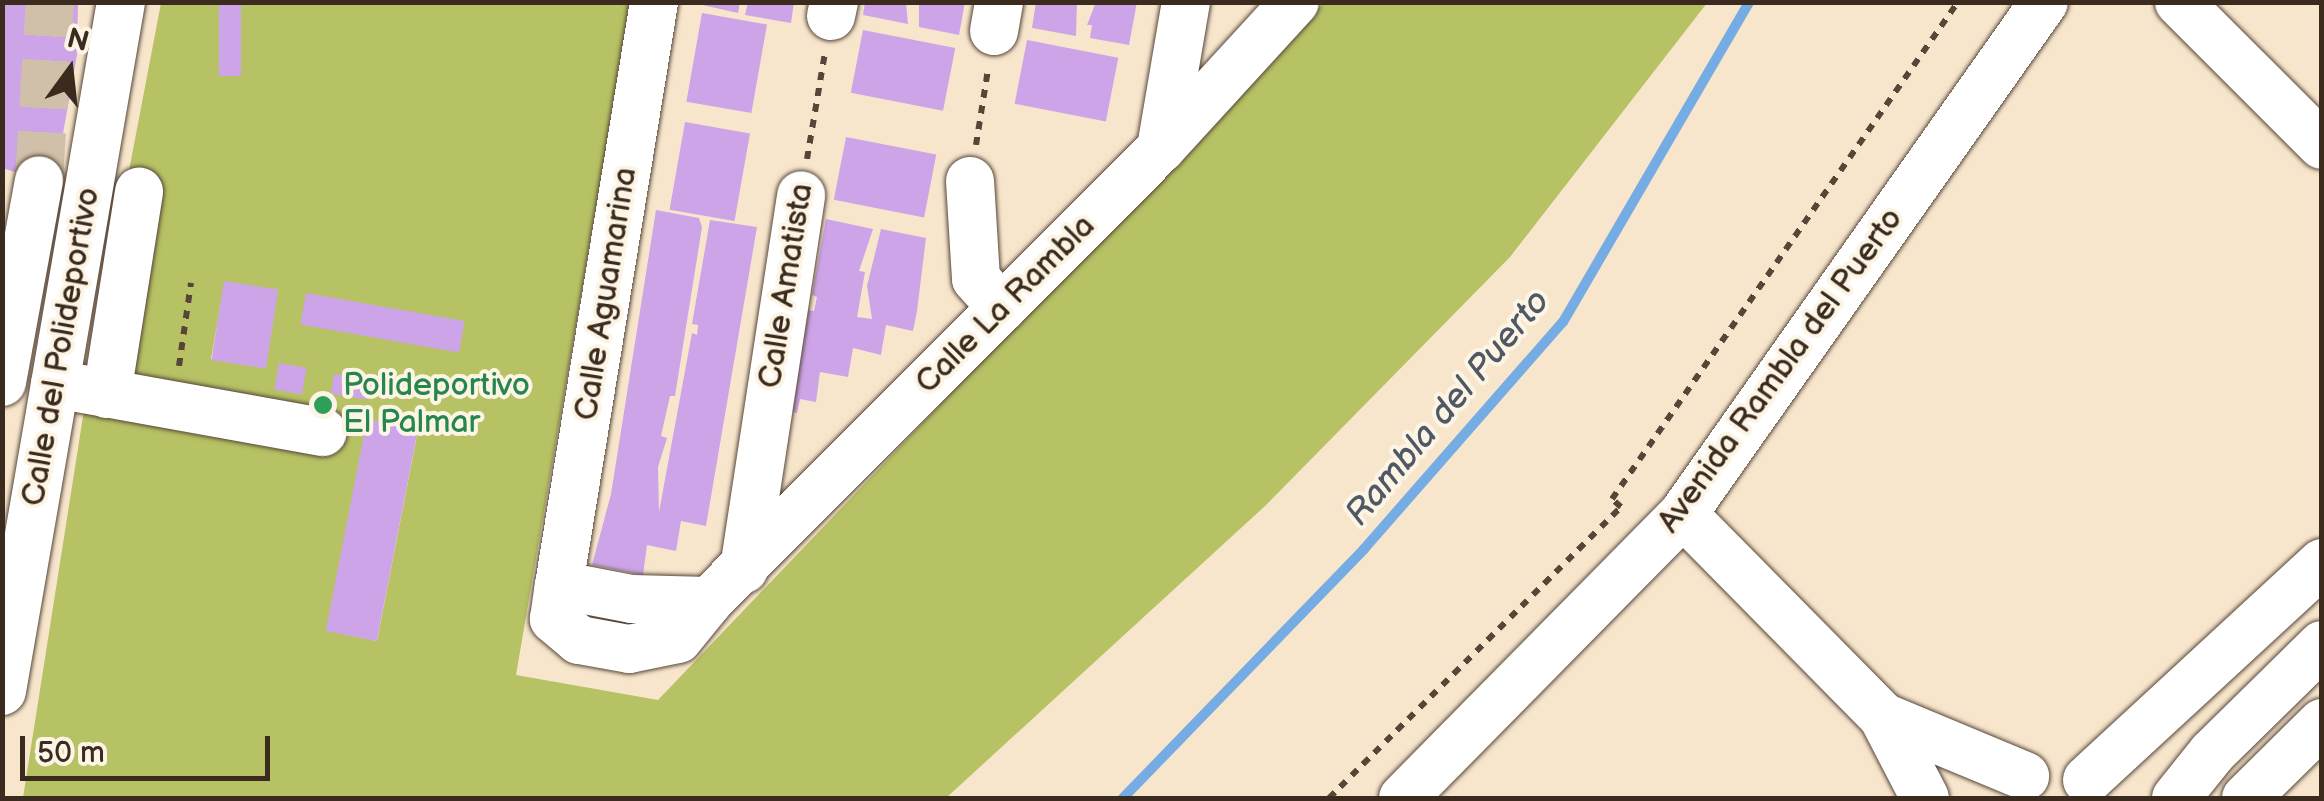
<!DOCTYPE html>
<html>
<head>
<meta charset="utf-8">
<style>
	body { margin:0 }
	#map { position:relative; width:2324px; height:801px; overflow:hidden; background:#f7e6cc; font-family:"Balsamiq Sans",sans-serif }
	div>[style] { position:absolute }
	.green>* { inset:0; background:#b6c264 }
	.stream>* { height:10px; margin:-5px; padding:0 5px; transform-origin:5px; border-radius:5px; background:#76ace4 }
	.building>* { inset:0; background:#cea4e8; transform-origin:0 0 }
	.minor-tunnel>* { height:48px; margin-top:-24px; transform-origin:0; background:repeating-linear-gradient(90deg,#d1c0a9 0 48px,transparent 0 72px) }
	.path>* { height:6px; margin-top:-3px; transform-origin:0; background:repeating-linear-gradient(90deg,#574638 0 8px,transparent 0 16px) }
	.roads { filter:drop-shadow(0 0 2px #574638) drop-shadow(0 0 2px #574638) }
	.minor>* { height:48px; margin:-24px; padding:0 24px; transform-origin:24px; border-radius:24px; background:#fff }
	.dots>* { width:28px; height:28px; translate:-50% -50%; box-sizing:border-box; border:5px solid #fcf5e5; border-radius:50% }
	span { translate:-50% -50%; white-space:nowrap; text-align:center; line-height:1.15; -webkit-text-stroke:8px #fcf5e5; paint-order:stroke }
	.street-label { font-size:32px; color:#3b2a1e }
	.leisure-label { font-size:32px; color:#27864d }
	.left { translate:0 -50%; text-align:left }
	.water-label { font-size:35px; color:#505863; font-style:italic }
	.frame { position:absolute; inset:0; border:5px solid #3b2a1e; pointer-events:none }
	.north { position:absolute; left:20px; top:20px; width:100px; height:100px; -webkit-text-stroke:8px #fcf5e5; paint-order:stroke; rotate:15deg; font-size:28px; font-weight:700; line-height:40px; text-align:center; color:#3b2a1e }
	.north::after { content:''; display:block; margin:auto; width:35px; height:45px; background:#3b2a1e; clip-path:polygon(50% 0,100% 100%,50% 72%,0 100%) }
	.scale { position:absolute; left:20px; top:736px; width:250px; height:45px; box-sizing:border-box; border:5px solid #3b2a1e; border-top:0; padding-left:12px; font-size:30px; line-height:35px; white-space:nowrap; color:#3b2a1e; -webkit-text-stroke:8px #fcf5e5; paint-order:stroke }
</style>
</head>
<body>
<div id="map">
	<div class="green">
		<i style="clip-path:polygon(evenodd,161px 3px,631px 3px,516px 675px,658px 700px,1324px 3px,1707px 3px,1510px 257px,1265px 506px,946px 798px,23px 798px,87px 391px,161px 3px,225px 281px,264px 368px,211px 359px,225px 281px,161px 3px,368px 420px,418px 430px,377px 641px,329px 631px,368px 420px)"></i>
	</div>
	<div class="stream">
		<i style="left:1123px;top:798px;width:347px;rotate:-45.9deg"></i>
		<i style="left:1364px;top:549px;width:302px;rotate:-48.8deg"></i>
		<i style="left:1563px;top:322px;width:370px;rotate:-59.8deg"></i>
	</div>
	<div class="building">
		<i style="clip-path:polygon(2px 2px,78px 2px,77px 55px,54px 184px,2px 168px)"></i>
		<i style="left:219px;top:2px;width:22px;height:74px"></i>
		<i style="clip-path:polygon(689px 2px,740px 2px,738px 13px)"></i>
		<i style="clip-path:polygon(748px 2px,794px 2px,791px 23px,745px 15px)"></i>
		<i style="clip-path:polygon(865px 2px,906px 2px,908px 24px,863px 15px)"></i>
		<i style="clip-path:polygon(919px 2px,965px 2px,959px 35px,919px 27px)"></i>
		<i style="clip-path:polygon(1036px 2px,1077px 2px,1076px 36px,1032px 28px)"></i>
		<i style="clip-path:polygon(1096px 2px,1137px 2px,1129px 45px,1090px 38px,1092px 25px,1087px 25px)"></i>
		<i style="left:702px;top:13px;width:66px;height:90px;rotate:10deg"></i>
		<i style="left:863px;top:30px;width:94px;height:64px;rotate:11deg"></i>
		<i style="left:1027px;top:40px;width:93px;height:65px;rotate:11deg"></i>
		<i style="left:685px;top:122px;width:66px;height:89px;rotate:10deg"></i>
		<i style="left:846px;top:137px;width:92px;height:64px;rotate:11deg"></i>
		<i style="clip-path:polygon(656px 210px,699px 218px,702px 227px,675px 396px,670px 396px,661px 436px,667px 438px,658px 467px,659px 512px,692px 333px,697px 335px,698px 325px,692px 324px,710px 220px,757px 227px,706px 526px,681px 521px,676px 551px,647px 545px,643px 575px,592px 565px,611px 494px)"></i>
		<i style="clip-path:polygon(826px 219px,873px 229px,859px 271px,865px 272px,857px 317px,872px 319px,867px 286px,881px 229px,926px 238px,917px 311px,913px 331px,886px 325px,881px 355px,853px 348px,848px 377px,820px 372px,816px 402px,800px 399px,797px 413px,782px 409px,807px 310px,814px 311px,817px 297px,812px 295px)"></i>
		<i style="left:224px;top:281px;width:55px;height:80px;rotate:9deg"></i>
		<i style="left:306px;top:293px;width:161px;height:32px;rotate:10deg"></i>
		<i style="left:279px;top:363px;width:28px;height:27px;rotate:10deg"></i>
		<i style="left:334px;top:374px;width:36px;height:20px;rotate:9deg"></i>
		<i style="left:367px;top:419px;width:52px;height:216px;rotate:11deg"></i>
	</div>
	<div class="minor-tunnel">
		<i style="left:39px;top:180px;width:178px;rotate:-86.5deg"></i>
	</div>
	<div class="path">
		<i style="left:976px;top:145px;width:77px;rotate:-81deg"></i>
		<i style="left:807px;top:159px;width:108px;rotate:-80.4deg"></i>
		<i style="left:179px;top:366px;width:84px;rotate:-81.8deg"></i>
		<i style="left:1329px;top:798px;width:412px;rotate:-44.9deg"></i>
		<i style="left:1621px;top:507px;width:12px;rotate:-138deg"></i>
		<i style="left:1612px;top:499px;width:606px;rotate:-55.16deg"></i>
	</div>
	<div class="roads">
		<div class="minor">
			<i style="left:2179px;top:2px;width:202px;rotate:45deg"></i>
			<i style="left:831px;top:16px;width:14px;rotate:-78deg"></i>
			<i style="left:994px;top:31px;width:29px;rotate:-80deg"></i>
			<i style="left:1161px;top:148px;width:148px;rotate:-80.3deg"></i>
			<i style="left:970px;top:181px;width:98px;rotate:86.5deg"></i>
			<i style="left:976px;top:279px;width:39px;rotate:48deg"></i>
			<i style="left:2px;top:382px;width:205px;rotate:-79.6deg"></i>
			<i style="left:55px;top:384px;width:272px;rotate:10.2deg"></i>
			<i style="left:107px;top:394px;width:205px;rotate:-81deg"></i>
			<i style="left:1683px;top:514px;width:285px;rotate:45.4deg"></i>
			<i style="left:1883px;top:717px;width:91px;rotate:62.6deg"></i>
			<i style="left:744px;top:569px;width:378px;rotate:-81.3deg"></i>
			<i style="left:559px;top:585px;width:74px;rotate:10.9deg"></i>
			<i style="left:632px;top:599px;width:77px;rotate:1.5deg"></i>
			<i style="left:709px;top:601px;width:49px;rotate:129.2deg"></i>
			<i style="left:678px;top:639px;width:50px;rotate:168.5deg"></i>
			<i style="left:629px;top:649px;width:51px;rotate:-169.8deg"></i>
			<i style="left:579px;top:640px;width:33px;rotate:-140deg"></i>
			<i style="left:554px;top:619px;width:34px;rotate:-82deg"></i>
			<i style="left:559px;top:585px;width:591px;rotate:-80.74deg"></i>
			<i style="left:709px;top:601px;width:640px;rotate:-45.06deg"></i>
			<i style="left:1161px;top:148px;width:198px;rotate:-47.5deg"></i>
			<i style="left:2px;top:691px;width:699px;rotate:-80.2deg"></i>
			<i style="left:1883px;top:717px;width:154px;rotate:22.6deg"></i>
			<i style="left:2087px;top:780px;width:320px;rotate:-42.7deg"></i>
			<i style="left:1403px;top:798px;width:399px;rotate:-45.4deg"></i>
			<i style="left:1683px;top:514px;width:626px;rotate:-54.81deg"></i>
			<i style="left:2176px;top:798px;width:58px;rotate:-51.3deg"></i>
			<i style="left:2212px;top:753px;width:154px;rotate:-44.5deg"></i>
			<i style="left:2246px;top:798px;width:107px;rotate:-44.6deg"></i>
		</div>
	</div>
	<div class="dots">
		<i style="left:323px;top:405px;background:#2e9e5b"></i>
	</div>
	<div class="street-label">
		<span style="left:787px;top:286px;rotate:-81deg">Calle Amatista</span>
		<span style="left:607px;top:294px;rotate:-81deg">Calle Aguamarina</span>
		<span style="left:1006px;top:305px;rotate:-45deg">Calle La Rambla</span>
		<span style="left:62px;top:347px;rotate:-80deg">Calle del Polideportivo</span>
		<span style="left:1781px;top:371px;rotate:-54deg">Avenida Rambla del Puerto</span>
	</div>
	<div class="leisure-label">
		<span class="left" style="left:343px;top:405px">Polideportivo<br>El Palmar</span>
	</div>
	<div class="water-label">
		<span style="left:1448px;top:408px;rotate:-50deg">Rambla del Puerto</span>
	</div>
	<div class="frame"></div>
	<div class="north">N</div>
	<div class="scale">50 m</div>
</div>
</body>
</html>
